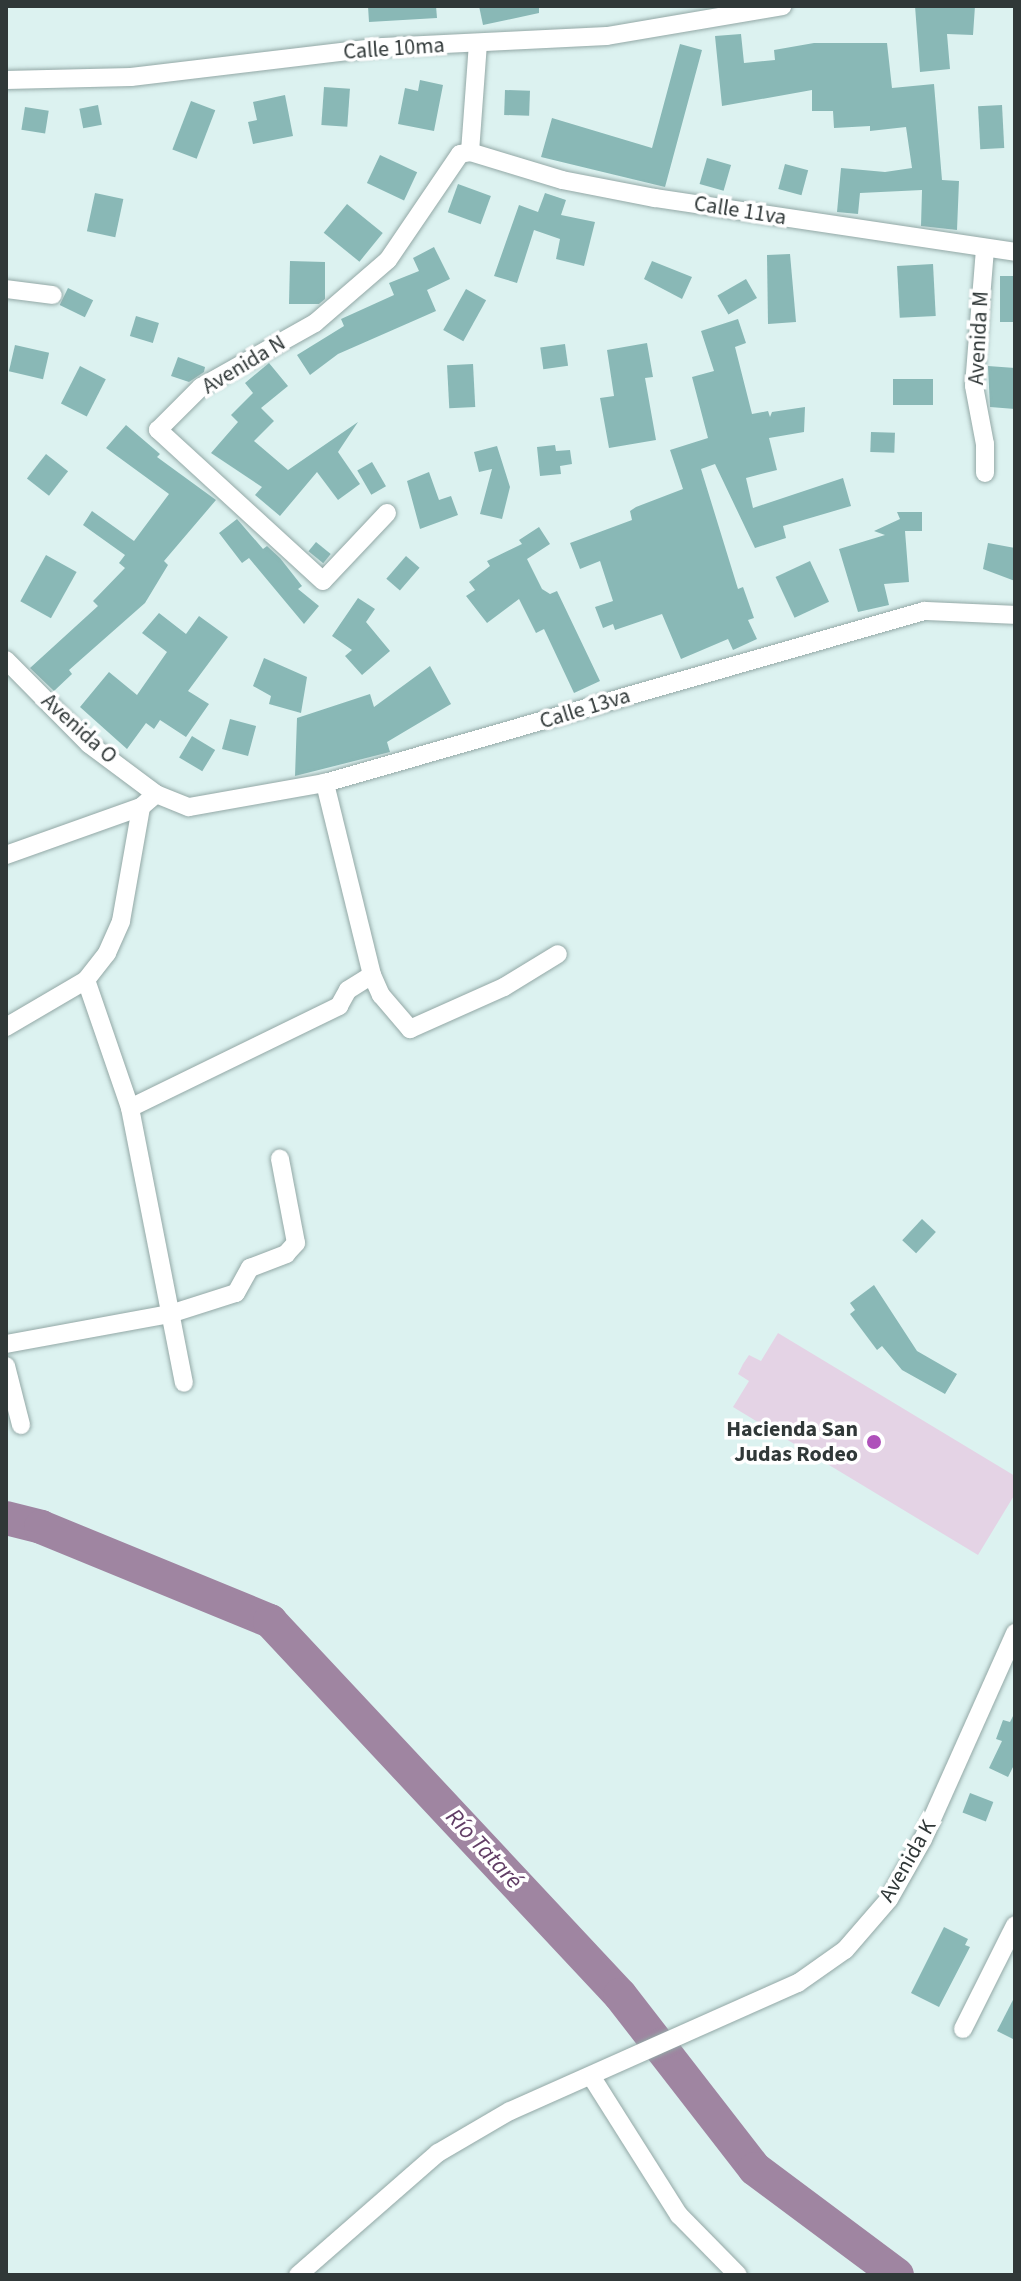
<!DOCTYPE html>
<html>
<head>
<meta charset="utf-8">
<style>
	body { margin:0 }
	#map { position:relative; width:1021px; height:2281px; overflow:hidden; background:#dcf2f0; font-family:"Source Sans 3",sans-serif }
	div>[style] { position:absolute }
	.green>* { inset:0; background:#e4d3e5 }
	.river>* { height:34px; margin:-17px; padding:0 17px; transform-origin:17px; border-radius:17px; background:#9f85a1 }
	.building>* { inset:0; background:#89b8b6; transform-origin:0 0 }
	.roads { filter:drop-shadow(0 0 2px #93a8a6) drop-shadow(0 0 2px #93a8a6) }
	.minor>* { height:18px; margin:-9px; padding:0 9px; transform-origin:9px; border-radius:9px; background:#fff }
	.dots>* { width:22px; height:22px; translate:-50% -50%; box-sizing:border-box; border:4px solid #fff; border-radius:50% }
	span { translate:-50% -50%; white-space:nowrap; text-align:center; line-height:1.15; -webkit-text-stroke:7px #fff; paint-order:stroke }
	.street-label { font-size:22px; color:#303838 }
	.poi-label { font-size:22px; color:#303838; font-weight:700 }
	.right { translate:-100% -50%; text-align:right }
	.water-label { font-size:24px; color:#613d65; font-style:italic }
	.frame { position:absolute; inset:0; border:8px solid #303838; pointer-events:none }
</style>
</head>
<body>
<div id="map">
	<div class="green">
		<i style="clip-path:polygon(778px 1333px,1015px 1476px,1015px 1494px,978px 1555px,733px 1407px,749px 1381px,738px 1374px,743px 1364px,749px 1355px,761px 1361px)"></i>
	</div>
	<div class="river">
		<i style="left:6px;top:1518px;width:36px;rotate:14deg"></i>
		<i style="left:41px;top:1527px;width:248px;rotate:22.3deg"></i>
		<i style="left:270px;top:1621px;width:512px;rotate:46.9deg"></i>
		<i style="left:620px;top:1995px;width:220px;rotate:52.2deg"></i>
		<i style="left:755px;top:2169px;width:177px;rotate:36.7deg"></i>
	</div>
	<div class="building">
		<i style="clip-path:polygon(368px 6px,436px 6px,437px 18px,369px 22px)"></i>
		<i style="clip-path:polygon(479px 6px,539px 6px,539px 13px,483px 25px)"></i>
		<i style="clip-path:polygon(915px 6px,975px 6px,973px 35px,947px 34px,950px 69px,920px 72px)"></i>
		<i style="clip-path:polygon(741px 34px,744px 63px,775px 60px,774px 50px,814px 43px,887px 43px,892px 88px,934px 84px,942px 180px,959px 181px,957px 230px,921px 226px,922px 190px,860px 193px,858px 214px,837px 212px,841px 168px,885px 172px,912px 168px,906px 127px,870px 131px,870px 126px,834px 128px,833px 111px,812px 111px,812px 90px,722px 106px,715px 36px)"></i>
		<i style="clip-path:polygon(680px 44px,702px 50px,665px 187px,541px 157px,552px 118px,652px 148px)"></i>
		<i style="clip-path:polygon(420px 80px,443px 85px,434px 131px,398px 124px,405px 88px,418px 91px)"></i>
		<i style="left:324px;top:87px;width:26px;height:38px;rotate:4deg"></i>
		<i style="left:505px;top:90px;width:25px;height:25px;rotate:2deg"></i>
		<i style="clip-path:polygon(285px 95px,293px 136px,253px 144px,248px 122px,257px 120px,253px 102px)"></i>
		<i style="left:191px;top:101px;width:26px;height:52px;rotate:21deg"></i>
		<i style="left:98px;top:105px;width:20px;height:19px;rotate:79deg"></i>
		<i style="left:1002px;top:105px;width:43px;height:24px;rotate:87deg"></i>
		<i style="left:25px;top:107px;width:24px;height:23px;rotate:9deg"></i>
		<i style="left:380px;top:155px;width:41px;height:31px;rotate:25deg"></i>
		<i style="left:707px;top:158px;width:25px;height:27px;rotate:16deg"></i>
		<i style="left:785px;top:164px;width:24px;height:26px;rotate:15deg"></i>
		<i style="left:458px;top:184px;width:35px;height:30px;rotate:20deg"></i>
		<i style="left:95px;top:193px;width:29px;height:39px;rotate:12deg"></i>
		<i style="clip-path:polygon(545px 193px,566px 200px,561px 215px,595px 222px,584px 266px,556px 259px,560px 239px,534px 230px,517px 283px,494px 276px,519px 205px,538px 212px)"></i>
		<i style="left:347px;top:204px;width:46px;height:37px;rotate:39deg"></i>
		<i style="clip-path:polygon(434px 247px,450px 279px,427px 290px,436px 311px,338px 354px,310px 375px,297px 355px,344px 326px,341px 319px,394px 295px,389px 283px,419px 271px,413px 258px)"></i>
		<i style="clip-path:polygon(790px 254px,796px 322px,768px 324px,767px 255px)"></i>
		<i style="clip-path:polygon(290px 261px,325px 262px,325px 299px,319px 304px,289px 304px)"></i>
		<i style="clip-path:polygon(652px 261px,692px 277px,682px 299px,644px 279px)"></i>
		<i style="left:933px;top:264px;width:52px;height:36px;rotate:87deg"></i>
		<i style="left:1000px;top:276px;width:15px;height:46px"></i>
		<i style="left:746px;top:279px;width:22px;height:33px;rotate:60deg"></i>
		<i style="left:68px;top:288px;width:28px;height:19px;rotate:26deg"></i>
		<i style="left:466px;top:289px;width:23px;height:47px;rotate:29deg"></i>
		<i style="left:136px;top:316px;width:24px;height:21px;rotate:17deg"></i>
		<i style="clip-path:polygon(738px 319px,746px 343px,735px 347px,752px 414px,768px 411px,770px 417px,772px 412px,805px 407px,804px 432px,769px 438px,777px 470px,746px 478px,753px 508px,843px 478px,851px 506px,783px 526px,786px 538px,755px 548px,715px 464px,701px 469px,738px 589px,743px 587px,754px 618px,748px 620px,757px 639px,733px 650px,728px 639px,681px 659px,662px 614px,615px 630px,613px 624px,603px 628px,595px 607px,613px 601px,600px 561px,580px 569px,570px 543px,632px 520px,630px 511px,636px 507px,683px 489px,670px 450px,708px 438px,692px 377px,714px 371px,701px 331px)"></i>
		<i style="clip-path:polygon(647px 343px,653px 377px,645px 378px,656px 440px,609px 448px,600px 398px,614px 396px,607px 350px)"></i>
		<i style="left:565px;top:344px;width:22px;height:25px;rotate:82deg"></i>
		<i style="left:15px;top:345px;width:35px;height:27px;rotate:13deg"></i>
		<i style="clip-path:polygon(178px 357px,205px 367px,204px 372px,189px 382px,171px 376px)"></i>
		<i style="clip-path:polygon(269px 363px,288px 386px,261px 408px,274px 421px,254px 441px,288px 470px,358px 422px,338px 452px,360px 484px,338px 500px,317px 472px,280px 516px,255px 495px,262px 487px,211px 453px,238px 422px,231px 415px,253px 393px,245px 383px)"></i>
		<i style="left:473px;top:364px;width:43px;height:26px;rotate:87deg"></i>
		<i style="left:80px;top:366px;width:29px;height:42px;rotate:27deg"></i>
		<i style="clip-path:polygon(988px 366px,1015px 368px,1015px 409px,990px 407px)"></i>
		<i style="left:933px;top:379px;width:26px;height:40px;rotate:90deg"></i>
		<i style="clip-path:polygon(126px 425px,160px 454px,157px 457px,216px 500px,164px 561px,168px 565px,145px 603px,69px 670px,72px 674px,54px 691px,30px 668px,98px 606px,93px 601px,125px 568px,119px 563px,125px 555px,83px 525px,92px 511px,134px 541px,169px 494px,106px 448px)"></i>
		<i style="left:871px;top:432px;width:24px;height:20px;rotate:2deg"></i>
		<i style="clip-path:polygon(555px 445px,556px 451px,570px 450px,572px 464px,560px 466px,561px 474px,540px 476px,537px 447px)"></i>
		<i style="clip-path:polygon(497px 446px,510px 487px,502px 519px,480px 514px,492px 469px,479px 472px,474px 452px)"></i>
		<i style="left:46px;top:454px;width:28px;height:31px;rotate:38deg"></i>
		<i style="left:372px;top:462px;width:28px;height:17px;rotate:60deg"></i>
		<i style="clip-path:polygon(429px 472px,439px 500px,451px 496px,458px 515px,420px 529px,407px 481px)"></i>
		<i style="clip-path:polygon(897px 512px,922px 512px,922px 531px,905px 531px,909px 582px,884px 584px,889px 605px,858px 612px,839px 549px,885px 535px,874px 531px,900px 519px)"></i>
		<i style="clip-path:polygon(237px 519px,263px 549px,267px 546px,280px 558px,302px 586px,298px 589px,319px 606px,304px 624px,249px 558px,242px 563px,219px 533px)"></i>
		<i style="clip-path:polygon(539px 527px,550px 544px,527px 559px,542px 589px,550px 594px,557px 591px,600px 681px,574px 693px,544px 629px,536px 633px,519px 599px,487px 623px,466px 596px,475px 590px,469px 582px,490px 566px,487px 561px,522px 544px,519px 540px)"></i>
		<i style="left:316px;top:542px;width:19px;height:12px;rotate:39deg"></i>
		<i style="clip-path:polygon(988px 543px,1015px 548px,1015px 581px,983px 569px)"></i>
		<i style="left:46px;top:555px;width:35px;height:53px;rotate:29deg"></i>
		<i style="left:406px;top:556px;width:18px;height:30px;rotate:41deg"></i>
		<i style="left:810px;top:561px;width:45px;height:38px;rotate:65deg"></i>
		<i style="clip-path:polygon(358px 598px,375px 609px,366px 622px,390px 651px,362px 675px,345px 656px,352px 650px,332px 636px)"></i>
		<i style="clip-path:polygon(159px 613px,186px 634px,199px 616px,228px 637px,188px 691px,209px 704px,186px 737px,160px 720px,154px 729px,146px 723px,127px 749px,80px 707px,109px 672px,137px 695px,167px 652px,142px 633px)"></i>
		<i style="clip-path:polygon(264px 658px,307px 677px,301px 713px,269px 704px,271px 696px,253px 686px)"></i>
		<i style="clip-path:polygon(430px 666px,451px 704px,387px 742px,390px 752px,295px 776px,297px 718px,370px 694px,374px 707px)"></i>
		<i style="left:230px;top:719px;width:27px;height:31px;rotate:15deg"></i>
		<i style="left:192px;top:736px;width:27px;height:25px;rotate:31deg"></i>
		<i style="left:922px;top:1219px;width:19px;height:29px;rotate:43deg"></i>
		<i style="clip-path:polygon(874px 1285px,917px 1351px,957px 1374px,945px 1394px,902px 1370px,882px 1346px,877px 1350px,850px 1314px,855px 1310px,850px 1303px)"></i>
		<i style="clip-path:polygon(1015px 1712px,1015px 1763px,1008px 1777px,989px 1768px,1002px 1741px,996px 1739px,1003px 1720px,1010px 1722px)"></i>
		<i style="left:970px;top:1793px;width:25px;height:21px;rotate:21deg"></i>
		<i style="clip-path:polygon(944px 1927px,968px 1939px,965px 1945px,970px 1947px,939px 2007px,911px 1993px)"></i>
		<i style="clip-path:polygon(1015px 1996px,1015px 2040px,997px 2031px)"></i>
	</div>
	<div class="roads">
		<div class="minor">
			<i style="left:6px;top:80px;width:125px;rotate:-1.4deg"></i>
			<i style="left:131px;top:77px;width:254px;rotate:-6.8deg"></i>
			<i style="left:383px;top:47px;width:224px;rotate:-2.8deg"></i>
			<i style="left:607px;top:36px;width:178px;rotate:-9.7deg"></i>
			<i style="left:470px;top:152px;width:96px;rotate:16.9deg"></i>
			<i style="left:562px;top:180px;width:95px;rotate:11deg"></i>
			<i style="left:655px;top:198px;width:364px;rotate:8.5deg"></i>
			<i style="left:985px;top:249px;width:137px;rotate:94.6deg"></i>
			<i style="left:974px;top:386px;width:59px;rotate:79.3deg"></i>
			<i style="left:985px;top:444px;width:29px;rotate:90deg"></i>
			<i style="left:6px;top:289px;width:47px;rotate:7.3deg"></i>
			<i style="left:387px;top:513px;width:93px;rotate:133.3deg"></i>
			<i style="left:323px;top:581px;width:224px;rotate:-137.5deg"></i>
			<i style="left:158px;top:430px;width:61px;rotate:-45deg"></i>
			<i style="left:201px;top:387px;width:131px;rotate:-29.3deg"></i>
			<i style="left:315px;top:323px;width:96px;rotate:-40.8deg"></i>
			<i style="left:388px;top:260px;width:128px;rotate:-55.8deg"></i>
			<i style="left:460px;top:154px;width:10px;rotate:-11deg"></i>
			<i style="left:470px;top:152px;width:108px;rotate:-85.8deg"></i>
			<i style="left:6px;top:660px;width:118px;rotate:45.3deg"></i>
			<i style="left:89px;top:744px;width:84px;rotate:36.7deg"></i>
			<i style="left:156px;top:794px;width:35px;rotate:22deg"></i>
			<i style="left:189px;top:807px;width:138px;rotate:-10deg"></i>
			<i style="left:325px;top:783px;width:623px;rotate:-16.02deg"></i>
			<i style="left:924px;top:611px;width:91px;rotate:2.5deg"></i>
			<i style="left:6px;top:855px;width:143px;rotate:-19.6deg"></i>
			<i style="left:372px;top:975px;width:22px;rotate:66deg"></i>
			<i style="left:381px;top:995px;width:45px;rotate:49.5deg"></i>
			<i style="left:410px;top:1029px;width:103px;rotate:-24.1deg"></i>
			<i style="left:504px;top:987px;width:63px;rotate:-31.4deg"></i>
			<i style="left:86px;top:980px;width:135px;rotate:71deg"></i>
			<i style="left:130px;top:1108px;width:280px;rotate:78.9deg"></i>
			<i style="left:6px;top:1027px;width:93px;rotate:-30.4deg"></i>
			<i style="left:86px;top:980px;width:34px;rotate:-52deg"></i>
			<i style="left:107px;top:953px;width:35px;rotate:-66deg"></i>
			<i style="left:121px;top:921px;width:116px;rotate:-80deg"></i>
			<i style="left:141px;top:807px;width:20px;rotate:-41deg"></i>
			<i style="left:130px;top:1108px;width:233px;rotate:-26deg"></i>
			<i style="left:339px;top:1006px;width:18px;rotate:-61deg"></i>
			<i style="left:348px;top:990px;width:28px;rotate:-32deg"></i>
			<i style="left:372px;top:975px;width:198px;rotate:-103.8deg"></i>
			<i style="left:6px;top:1344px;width:167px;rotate:-10.4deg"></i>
			<i style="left:170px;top:1314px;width:69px;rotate:-17.7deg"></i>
			<i style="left:236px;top:1293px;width:29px;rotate:-61deg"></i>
			<i style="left:250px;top:1268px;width:39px;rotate:-21deg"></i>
			<i style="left:286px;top:1254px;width:15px;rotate:-48deg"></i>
			<i style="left:296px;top:1243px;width:86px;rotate:-100.8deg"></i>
			<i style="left:6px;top:1366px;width:61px;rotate:75.7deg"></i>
			<i style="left:963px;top:2029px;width:116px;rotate:-63.4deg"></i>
			<i style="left:591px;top:2076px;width:165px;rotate:57.7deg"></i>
			<i style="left:679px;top:2215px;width:84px;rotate:45.5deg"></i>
			<i style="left:298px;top:2275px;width:186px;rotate:-41.1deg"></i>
			<i style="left:438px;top:2153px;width:83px;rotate:-30.3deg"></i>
			<i style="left:510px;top:2111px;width:315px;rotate:-24deg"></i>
			<i style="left:798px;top:1983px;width:57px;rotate:-35.1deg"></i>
			<i style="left:845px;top:1950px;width:67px;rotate:-49.2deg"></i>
			<i style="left:889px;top:1899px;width:69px;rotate:-60.5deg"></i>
			<i style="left:923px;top:1839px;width:226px;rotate:-65.9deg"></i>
		</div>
	</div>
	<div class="dots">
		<i style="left:874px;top:1442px;background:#af51ba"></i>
	</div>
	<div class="street-label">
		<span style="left:394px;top:49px;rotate:-4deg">Calle 10ma</span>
		<span style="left:740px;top:211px;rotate:9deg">Calle 11va</span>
		<span style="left:979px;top:338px;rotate:-87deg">Avenida M</span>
		<span style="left:244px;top:365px;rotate:-31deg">Avenida N</span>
		<span style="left:585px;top:709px;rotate:-17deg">Calle 13va</span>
		<span style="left:79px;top:729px;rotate:42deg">Avenida O</span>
		<span style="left:908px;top:1861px;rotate:-60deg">Avenida K</span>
	</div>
	<div class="poi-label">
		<span class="right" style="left:858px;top:1442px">Hacienda San<br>Judas Rodeo</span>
	</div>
	<div class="water-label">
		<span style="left:484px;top:1849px;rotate:47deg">Río Tataré</span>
	</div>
	<div class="frame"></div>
</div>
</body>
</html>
